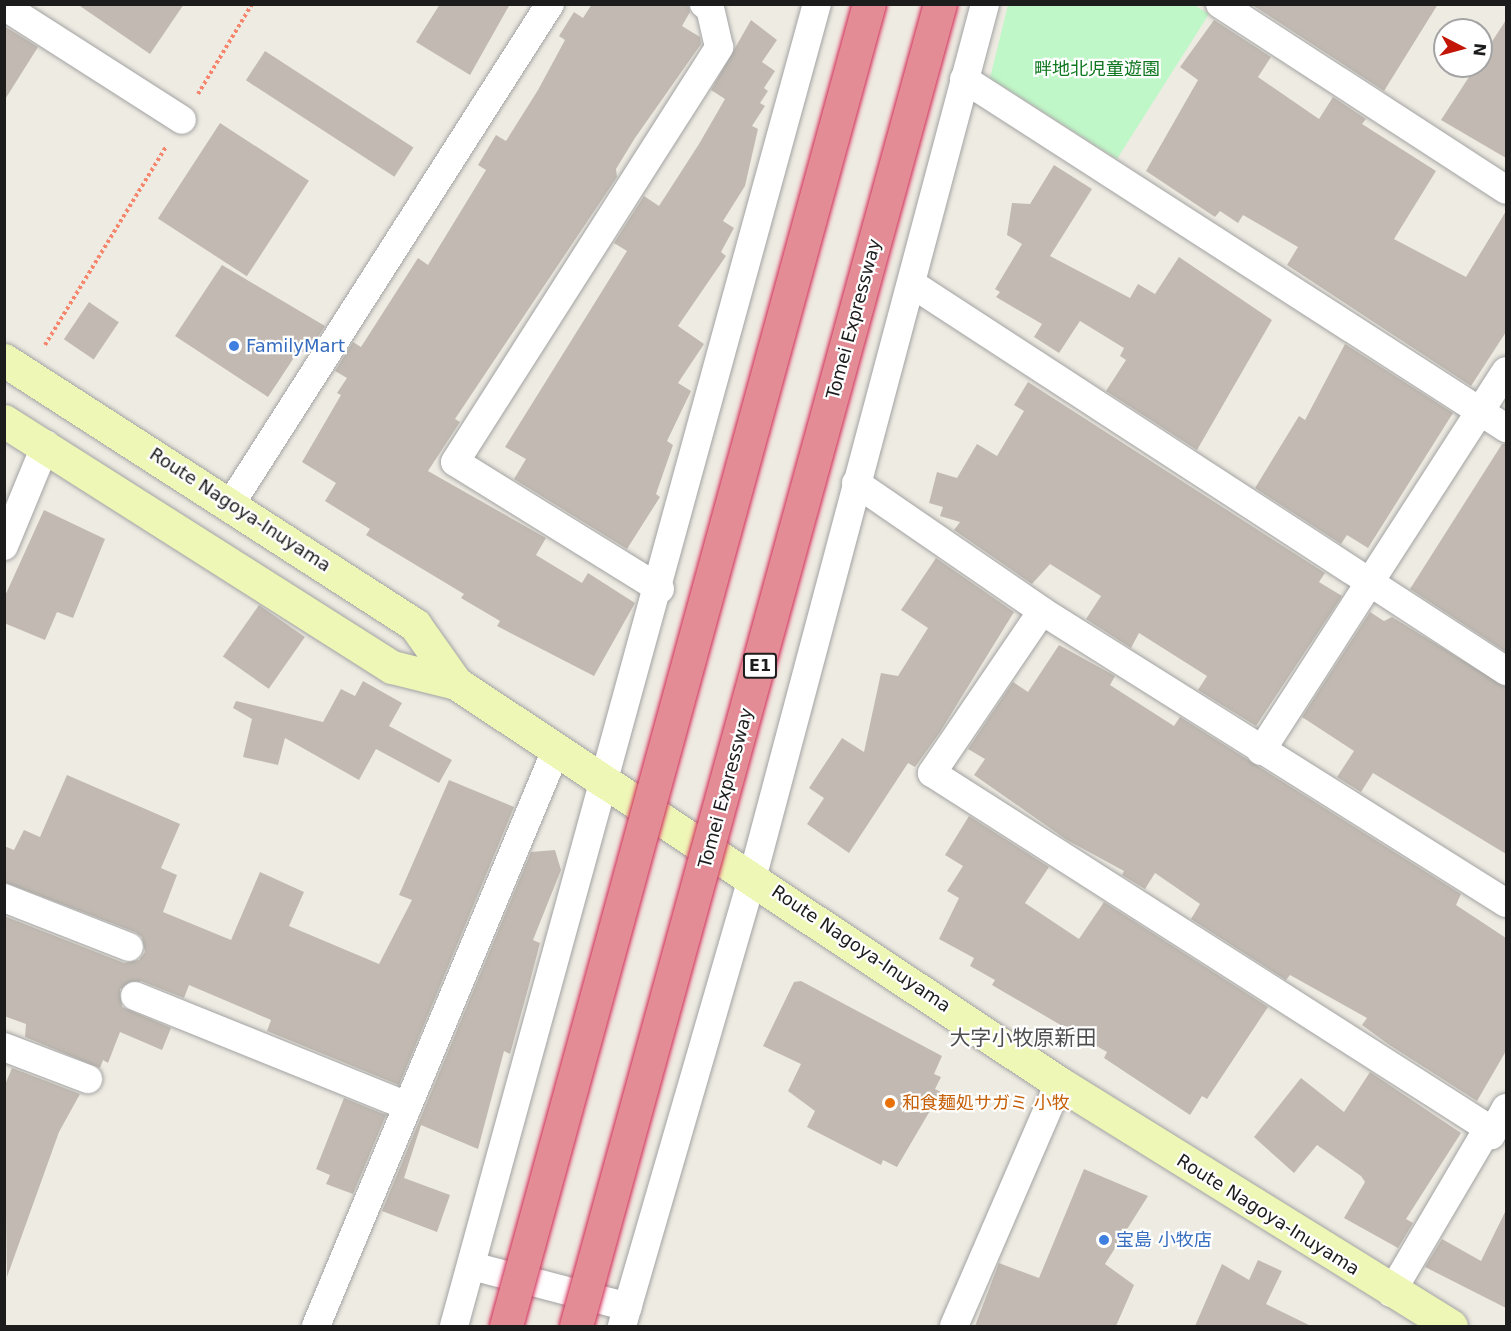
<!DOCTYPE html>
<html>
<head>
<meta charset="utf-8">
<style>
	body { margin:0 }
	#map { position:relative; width:1511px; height:1331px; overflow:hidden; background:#eeebe2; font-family:"DejaVu Sans","Noto Sans JP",sans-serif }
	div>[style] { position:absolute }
	.park>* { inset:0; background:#c0f7c8 }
	.building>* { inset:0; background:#c2bab2; transform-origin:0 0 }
	.path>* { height:4px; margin-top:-2px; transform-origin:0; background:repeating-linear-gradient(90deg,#f5856c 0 3px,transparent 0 6px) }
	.roads { filter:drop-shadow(0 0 2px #a3a3a3) drop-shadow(0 0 2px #a3a3a3) }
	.minor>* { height:28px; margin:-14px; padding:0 14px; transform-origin:14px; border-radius:14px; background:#fff }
	.secondary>* { height:33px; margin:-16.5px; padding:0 16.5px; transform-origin:16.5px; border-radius:16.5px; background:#eff7b7 }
	.bridges { filter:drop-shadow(0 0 2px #d22956) drop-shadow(0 0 2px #d22956) }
	.motorway-bridge>* { height:33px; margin:-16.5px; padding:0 16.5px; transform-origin:16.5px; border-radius:16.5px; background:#e38c95 }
	.dots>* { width:16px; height:16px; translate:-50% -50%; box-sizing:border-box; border:3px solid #fff; border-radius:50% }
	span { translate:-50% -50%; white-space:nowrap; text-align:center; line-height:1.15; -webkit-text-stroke:4.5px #fff; paint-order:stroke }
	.shield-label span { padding:2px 4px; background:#fff; border:2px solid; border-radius:4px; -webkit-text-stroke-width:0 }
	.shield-label { font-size:16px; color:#1c1c1c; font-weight:700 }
	.park-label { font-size:18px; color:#0e771f }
	.street-label { font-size:18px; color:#1c1c1c }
	.shop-label { font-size:18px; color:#366cbe }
	.left { translate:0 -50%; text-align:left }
	.food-label { font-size:18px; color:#c56008 }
	.quarter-label { font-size:21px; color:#4f4f4f }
	.frame { position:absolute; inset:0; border:6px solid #1c1c1c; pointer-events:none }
	.north { position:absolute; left:1433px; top:18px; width:60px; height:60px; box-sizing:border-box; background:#fff; border:2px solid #a4a4a4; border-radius:50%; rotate:96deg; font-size:16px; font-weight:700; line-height:24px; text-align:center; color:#1c1c1c }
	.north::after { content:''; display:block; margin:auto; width:21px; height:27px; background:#c31506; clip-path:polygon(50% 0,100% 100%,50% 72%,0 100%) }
</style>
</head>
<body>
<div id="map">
	<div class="park">
		<i style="clip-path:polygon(1008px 5px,1194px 5px,1209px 14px,1117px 159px,990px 78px)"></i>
	</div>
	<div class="building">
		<i style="clip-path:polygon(77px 4px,184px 4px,150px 54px)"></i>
		<i style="clip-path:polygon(440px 4px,510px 4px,470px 75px,416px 42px)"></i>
		<i style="clip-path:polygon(592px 4px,688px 4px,690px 12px,682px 26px,700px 37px,701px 44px,635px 138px,616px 169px,617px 177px,455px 419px,460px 422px,428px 471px,546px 538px,536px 555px,582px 583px,588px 573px,635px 603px,594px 676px,497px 626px,500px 621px,461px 598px,464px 594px,366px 535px,370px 529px,325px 501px,336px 483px,302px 462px,341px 395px,337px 393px,347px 378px,335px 371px,353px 342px,361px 347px,418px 258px,428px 265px,486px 170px,478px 165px,496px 135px,506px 141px,538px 90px,565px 40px,559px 36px,574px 12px,583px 18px)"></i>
		<i style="clip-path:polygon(1251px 4px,1438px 4px,1384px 91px)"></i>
		<i style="clip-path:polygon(751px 20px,777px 40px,762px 62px,775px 71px,764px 88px,768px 91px,760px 103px,765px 106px,752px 126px,758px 129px,745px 186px,723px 221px,734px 228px,721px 252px,726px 256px,678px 326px,704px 344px,678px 383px,691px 391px,667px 441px,673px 445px,656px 494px,660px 497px,627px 549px,514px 479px,526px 459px,505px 447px,627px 251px,614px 243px,644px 196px,659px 206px,699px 144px,725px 99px,711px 90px)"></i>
		<i style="clip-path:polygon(1214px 20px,1271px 57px,1258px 77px,1319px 119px,1333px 97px,1366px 119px,1362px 124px,1436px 171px,1394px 239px,1466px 277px,1506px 211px,1506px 332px,1471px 386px,1287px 265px,1298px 247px,1243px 215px,1238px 223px,1220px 211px,1215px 217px,1146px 171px,1198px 80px,1180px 67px)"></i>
		<i style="clip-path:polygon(1506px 20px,1506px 158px,1441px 120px)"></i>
		<i style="clip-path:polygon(4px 26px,38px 47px,4px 101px)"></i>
		<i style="left:265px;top:51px;width:177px;height:35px;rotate:33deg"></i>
		<i style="left:220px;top:123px;width:106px;height:114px;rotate:33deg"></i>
		<i style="clip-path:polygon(1054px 165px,1092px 189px,1050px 256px,1130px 298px,1138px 284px,1155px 294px,1179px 257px,1272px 320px,1197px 450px,1106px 391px,1126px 360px,1120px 356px,1124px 348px,1080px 321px,1059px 353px,1034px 337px,1042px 324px,996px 297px,1000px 292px,995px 289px,1022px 244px,1007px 235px,1012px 203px,1030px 204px)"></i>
		<i style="clip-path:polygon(222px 265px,325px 326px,307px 354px,299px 350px,268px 397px,175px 336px)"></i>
		<i style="left:89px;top:302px;width:36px;height:45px;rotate:34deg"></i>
		<i style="clip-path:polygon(1345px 344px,1453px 413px,1368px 548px,1347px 535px,1341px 544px,1255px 488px,1299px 416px,1305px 420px)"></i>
		<i style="clip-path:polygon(1028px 382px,1325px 573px,1319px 582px,1342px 596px,1256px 726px,1198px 690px,1207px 676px,1139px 633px,1131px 648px,1086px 619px,1101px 596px,1050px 564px,1032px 584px,954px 530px,960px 522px,940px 516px,943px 507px,929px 503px,937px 472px,957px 478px,977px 444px,997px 456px,1024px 411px,1014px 405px)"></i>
		<i style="clip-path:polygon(1502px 444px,1506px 444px,1506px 652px,1410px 589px)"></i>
		<i style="clip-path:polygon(44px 510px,105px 539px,73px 618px,57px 612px,45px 640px,4px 623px,4px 598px)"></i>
		<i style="clip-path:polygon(936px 558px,1014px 612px,940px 732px,915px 767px,908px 763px,849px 853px,807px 824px,824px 798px,809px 788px,842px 738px,864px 752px,881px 673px,898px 676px,928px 628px,901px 610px)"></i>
		<i style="left:259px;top:605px;width:56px;height:63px;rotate:35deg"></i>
		<i style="clip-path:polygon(1370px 612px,1384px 621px,1392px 617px,1506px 687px,1506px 854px,1373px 773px,1361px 792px,1337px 777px,1354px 751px,1302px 717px)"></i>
		<i style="clip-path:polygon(1059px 645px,1115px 676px,1110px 685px,1174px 726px,1180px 717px,1461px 894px,1456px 905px,1506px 938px,1506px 1051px,1477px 1101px,1388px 1044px,1362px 1025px,1367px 1018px,1290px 975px,1286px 980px,1191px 919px,1200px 904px,1155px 873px,1145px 889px,1122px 875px,1124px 871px,1067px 840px,974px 775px,985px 759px,968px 749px,1013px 682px,1028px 692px)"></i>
		<i style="clip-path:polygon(363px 681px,402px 703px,389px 726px,452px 760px,439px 783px,376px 749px,359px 780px,285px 738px,278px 765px,243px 757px,252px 719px,233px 708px,236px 701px,323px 722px,341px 689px,355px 696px)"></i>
		<i style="clip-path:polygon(67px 775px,180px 824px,161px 868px,177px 875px,163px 912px,231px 940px,260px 872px,304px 892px,289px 926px,379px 964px,412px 900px,399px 895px,449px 780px,514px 807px,399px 1085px,267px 1031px,271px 1020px,189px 985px,184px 998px,141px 981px,120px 989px,122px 1007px,171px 1028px,162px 1050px,120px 1032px,108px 1063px,103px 1060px,100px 1068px,25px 1037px,26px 1024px,4px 1016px,4px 916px,124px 963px,139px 960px,145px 952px,142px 937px,135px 932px,4px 882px,4px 846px,14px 850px,24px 830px,40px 837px)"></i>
		<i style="clip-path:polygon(969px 816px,1049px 867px,1025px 903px,1079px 939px,1104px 902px,1268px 1007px,1207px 1099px,1202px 1096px,1190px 1115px,1104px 1058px,1107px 1052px,992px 985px,995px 980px,970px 966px,974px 958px,939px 939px,959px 898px,947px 891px,963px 866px,945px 855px)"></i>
		<i style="clip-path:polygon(555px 850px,561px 870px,533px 940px,540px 943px,529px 985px,510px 1054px,504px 1051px,478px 1149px,421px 1125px,404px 1178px,450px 1195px,437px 1232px,382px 1211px,531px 852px)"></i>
		<i style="clip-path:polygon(801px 981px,942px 1056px,934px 1074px,941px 1077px,935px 1089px,941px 1092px,897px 1167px,883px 1160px,881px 1165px,807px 1127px,815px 1111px,788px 1091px,801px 1064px,763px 1046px,794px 982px)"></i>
		<i style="clip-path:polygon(12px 1068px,80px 1094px,59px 1132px,7px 1277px,4px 1087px)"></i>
		<i style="clip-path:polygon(1370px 1072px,1461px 1133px,1406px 1219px,1413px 1223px,1398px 1248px,1344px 1218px,1365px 1182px,1361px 1176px,1317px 1145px,1294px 1173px,1254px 1137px,1301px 1078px,1344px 1112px)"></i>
		<i style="clip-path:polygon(344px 1098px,386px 1115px,353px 1194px,326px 1184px,330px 1175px,316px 1169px)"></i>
		<i style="clip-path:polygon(1084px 1169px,1148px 1196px,1105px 1264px,1134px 1285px,1116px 1326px,975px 1326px,999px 1263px,1039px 1278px)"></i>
		<i style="clip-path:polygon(1506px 1210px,1506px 1308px,1425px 1267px,1442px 1239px,1481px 1261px)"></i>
		<i style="clip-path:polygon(1258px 1260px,1282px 1271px,1266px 1304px,1311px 1326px,1195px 1326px,1222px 1264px,1249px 1280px)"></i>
	</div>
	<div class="path">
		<i style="left:198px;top:94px;width:105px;rotate:-59deg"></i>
		<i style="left:45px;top:345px;width:232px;rotate:-58.6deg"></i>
	</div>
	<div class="roads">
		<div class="minor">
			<i style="left:1220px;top:4px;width:341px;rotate:33deg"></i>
			<i style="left:4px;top:6px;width:211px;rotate:32.6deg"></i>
			<i style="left:964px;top:79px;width:645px;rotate:32.78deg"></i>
			<i style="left:912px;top:284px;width:709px;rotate:33.08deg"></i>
			<i style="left:856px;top:483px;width:226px;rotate:34.5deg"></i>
			<i style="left:1042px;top:611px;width:548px;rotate:32.18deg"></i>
			<i style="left:232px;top:502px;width:591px;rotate:-57.44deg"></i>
			<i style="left:4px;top:546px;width:110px;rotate:-67.6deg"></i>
			<i style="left:660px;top:589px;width:241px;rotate:-148.2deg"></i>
			<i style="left:455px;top:462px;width:492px;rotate:-57.5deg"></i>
			<i style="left:719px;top:47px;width:39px;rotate:-103deg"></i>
			<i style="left:710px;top:9px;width:8px;rotate:-140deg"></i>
			<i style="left:1042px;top:611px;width:196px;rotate:124.2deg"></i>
			<i style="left:932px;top:773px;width:660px;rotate:32.56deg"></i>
			<i style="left:1261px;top:751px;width:452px;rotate:-57.2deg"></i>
			<i style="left:4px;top:898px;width:134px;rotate:21.4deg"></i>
			<i style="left:135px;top:996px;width:291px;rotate:22deg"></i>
			<i style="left:4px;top:1047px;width:90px;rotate:20.9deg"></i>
			<i style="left:472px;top:1266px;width:161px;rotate:14.7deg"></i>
			<i style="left:1391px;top:1293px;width:191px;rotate:-59.5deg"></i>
			<i style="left:1488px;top:1128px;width:8px;rotate:67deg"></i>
			<i style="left:1491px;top:1135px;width:31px;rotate:-61deg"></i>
			<i style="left:316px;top:1326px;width:624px;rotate:-67.38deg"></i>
			<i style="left:454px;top:1326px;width:1371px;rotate:-74.65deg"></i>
			<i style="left:622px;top:1326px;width:470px;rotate:-73.8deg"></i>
			<i style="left:753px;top:875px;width:901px;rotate:-75.08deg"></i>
			<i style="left:954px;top:1326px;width:265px;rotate:-66.6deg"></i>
		</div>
		<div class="secondary">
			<i style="left:4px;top:360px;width:489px;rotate:32.8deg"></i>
			<i style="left:415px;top:625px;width:71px;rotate:54.7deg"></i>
			<i style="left:4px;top:421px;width:459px;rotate:32.4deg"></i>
			<i style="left:392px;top:667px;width:66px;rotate:14deg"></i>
			<i style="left:456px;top:683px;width:724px;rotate:33.56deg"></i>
			<i style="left:1059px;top:1083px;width:461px;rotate:31.8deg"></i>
		</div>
	</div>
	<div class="bridges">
		<div class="motorway-bridge">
			<i style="left:506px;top:1326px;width:1371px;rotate:-74.65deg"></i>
			<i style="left:576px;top:1326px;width:1371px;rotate:-74.61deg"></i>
		</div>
	</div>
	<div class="dots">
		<i style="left:234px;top:346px;background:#3f7fe0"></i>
		<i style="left:890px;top:1103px;background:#e8710a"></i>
		<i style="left:1104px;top:1240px;background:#3f7fe0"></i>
	</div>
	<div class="shield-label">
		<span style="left:760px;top:666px">E1</span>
	</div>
	<div class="park-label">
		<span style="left:1097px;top:69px">畔地北児童遊園</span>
	</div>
	<div class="street-label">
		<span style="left:854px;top:319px;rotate:-75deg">Tomei Expressway</span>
		<span style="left:240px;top:510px;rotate:33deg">Route Nagoya-Inuyama</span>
		<span style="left:726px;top:788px;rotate:-75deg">Tomei Expressway</span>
		<span style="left:861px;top:949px;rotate:34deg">Route Nagoya-Inuyama</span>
		<span style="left:1268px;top:1215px;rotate:32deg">Route Nagoya-Inuyama</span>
	</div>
	<div class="shop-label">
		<span class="left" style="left:246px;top:346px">FamilyMart</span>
		<span class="left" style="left:1116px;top:1240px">宝島 小牧店</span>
	</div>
	<div class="food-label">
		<span class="left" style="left:902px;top:1103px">和食麺処サガミ 小牧</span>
	</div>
	<div class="quarter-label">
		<span style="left:1023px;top:1038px">大字小牧原新田</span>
	</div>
	<div class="frame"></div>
	<div class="north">N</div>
</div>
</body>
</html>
